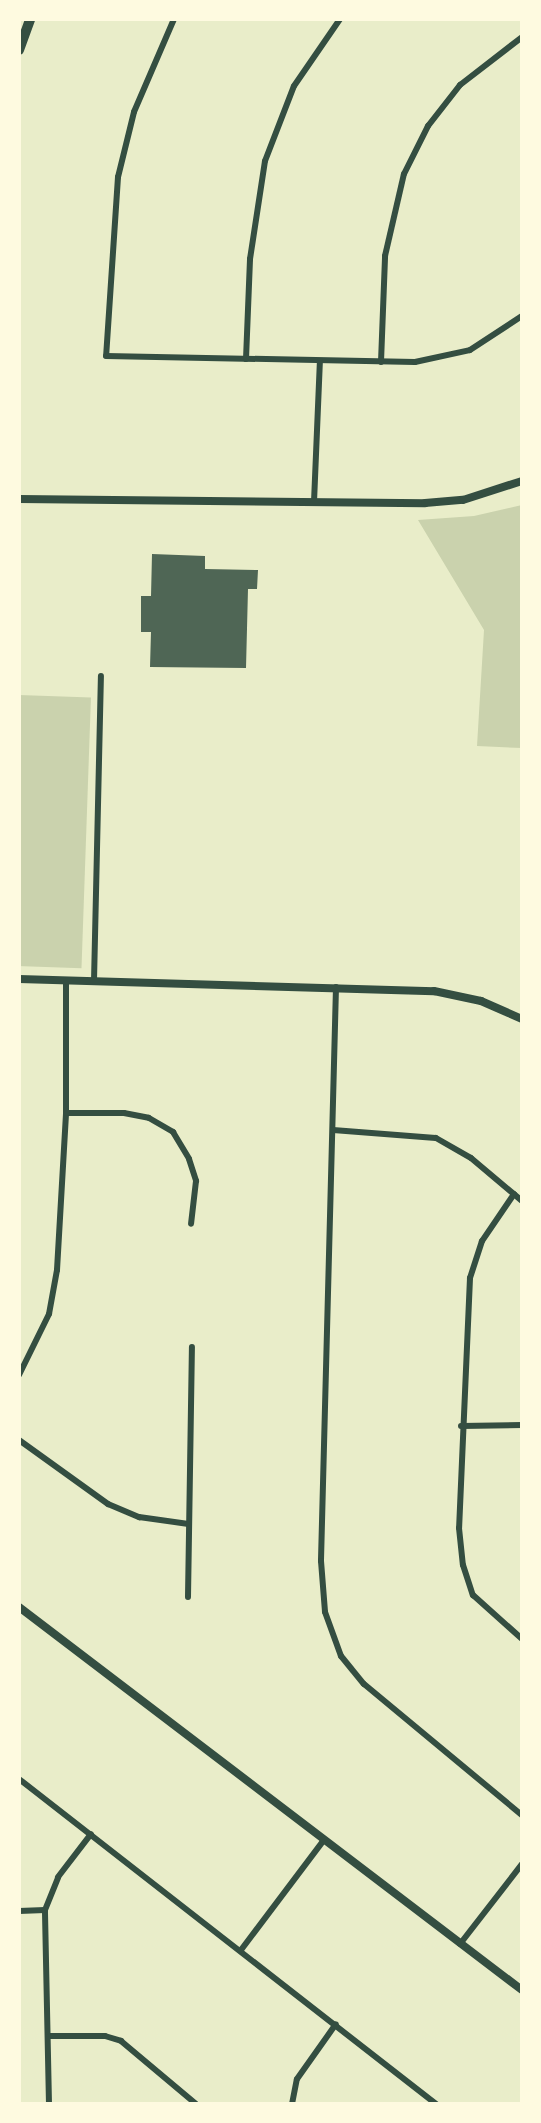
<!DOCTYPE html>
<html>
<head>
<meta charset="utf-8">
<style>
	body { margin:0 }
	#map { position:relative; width:541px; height:2123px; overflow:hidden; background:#e9edc9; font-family:"Nunito Sans",sans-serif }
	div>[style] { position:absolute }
	.green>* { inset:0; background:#cad2ad; transform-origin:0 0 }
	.building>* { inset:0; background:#4f6655 }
	.minor>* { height:6px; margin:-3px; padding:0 3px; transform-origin:3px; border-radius:3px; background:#344e41 }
	.tertiary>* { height:8px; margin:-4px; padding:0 4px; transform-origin:4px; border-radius:4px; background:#344e41 }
	.trunk>* { height:10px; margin:-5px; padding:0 5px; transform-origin:5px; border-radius:5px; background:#344e41 }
	span { translate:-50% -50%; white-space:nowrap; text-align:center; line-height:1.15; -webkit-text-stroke:6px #fefae0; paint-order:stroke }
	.frame { position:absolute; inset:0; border:21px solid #fefae0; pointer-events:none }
</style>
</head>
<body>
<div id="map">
	<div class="green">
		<i style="clip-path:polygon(522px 505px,522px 748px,477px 746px,484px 630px,418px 520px,474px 516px)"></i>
		<i style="left:19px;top:695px;width:72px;height:271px;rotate:2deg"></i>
	</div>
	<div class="building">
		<i style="clip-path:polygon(152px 554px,205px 556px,205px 569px,258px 570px,257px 589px,248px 589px,246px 668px,150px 667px,151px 632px,141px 632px,141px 596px,151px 596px)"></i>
	</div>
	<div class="minor">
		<i style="left:174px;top:19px;width:101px;rotate:113.3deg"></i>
		<i style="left:134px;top:112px;width:67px;rotate:103.8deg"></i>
		<i style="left:118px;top:177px;width:179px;rotate:93.8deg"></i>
		<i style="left:106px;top:356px;width:309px;rotate:1.1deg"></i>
		<i style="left:415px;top:362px;width:56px;rotate:-12.3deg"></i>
		<i style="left:470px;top:350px;width:62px;rotate:-33.2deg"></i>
		<i style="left:246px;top:359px;width:100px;rotate:-87.7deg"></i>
		<i style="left:250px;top:259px;width:99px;rotate:-81.3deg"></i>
		<i style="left:265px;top:161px;width:80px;rotate:-68.9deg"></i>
		<i style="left:294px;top:86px;width:81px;rotate:-55.5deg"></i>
		<i style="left:381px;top:362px;width:106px;rotate:-87.8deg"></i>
		<i style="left:385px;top:256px;width:84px;rotate:-77deg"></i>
		<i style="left:404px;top:174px;width:54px;rotate:-63.4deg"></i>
		<i style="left:428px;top:126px;width:52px;rotate:-52deg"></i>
		<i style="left:460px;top:85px;width:78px;rotate:-37.7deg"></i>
		<i style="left:314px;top:502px;width:141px;rotate:-87.6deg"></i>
		<i style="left:94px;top:981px;width:305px;rotate:-88.7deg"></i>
		<i style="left:336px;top:987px;width:574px;rotate:91.5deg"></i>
		<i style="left:321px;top:1561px;width:51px;rotate:85.5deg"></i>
		<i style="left:325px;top:1612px;width:47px;rotate:70deg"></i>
		<i style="left:341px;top:1656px;width:36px;rotate:51deg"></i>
		<i style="left:364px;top:1684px;width:205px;rotate:39.7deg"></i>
		<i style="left:66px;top:1113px;width:58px"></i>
		<i style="left:124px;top:1113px;width:25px;rotate:11deg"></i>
		<i style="left:149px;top:1118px;width:28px;rotate:30deg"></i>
		<i style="left:173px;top:1132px;width:31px;rotate:59deg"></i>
		<i style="left:189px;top:1159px;width:23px;rotate:72deg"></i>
		<i style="left:196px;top:1181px;width:43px;rotate:96.6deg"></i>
		<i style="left:333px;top:1130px;width:103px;rotate:4.4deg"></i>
		<i style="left:436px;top:1138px;width:40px;rotate:29.7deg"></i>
		<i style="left:471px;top:1158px;width:67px;rotate:40.1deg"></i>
		<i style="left:514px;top:1194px;width:57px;rotate:124.2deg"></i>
		<i style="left:482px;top:1241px;width:39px;rotate:108deg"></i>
		<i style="left:470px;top:1278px;width:250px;rotate:92.5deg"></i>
		<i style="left:459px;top:1528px;width:37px;rotate:84deg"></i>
		<i style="left:463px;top:1565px;width:32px;rotate:72deg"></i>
		<i style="left:473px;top:1595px;width:66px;rotate:41.9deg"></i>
		<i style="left:19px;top:1375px;width:68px;rotate:-63.8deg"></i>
		<i style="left:49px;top:1314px;width:45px;rotate:-79.7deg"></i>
		<i style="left:57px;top:1270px;width:157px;rotate:-86.7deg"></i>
		<i style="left:66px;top:1113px;width:133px;rotate:-90deg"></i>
		<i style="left:461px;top:1426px;width:61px;rotate:-0.9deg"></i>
		<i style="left:19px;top:1440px;width:110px;rotate:35.7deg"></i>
		<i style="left:108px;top:1504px;width:34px;rotate:23deg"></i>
		<i style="left:139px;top:1517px;width:50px;rotate:8deg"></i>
		<i style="left:188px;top:1597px;width:250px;rotate:-89.1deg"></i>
		<i style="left:19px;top:1779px;width:529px;rotate:37.93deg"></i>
		<i style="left:19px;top:1911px;width:26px;rotate:-2deg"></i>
		<i style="left:460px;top:1944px;width:101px;rotate:-52.2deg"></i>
		<i style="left:241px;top:1950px;width:136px;rotate:-53deg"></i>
		<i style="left:50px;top:2036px;width:55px"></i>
		<i style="left:105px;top:2036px;width:17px;rotate:17deg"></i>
		<i style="left:121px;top:2041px;width:98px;rotate:40deg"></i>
		<i style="left:49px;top:2104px;width:194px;rotate:-91.2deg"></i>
		<i style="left:45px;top:1910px;width:35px;rotate:-68deg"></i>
		<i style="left:58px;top:1877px;width:54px;rotate:-52.5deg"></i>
		<i style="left:292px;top:2104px;width:25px;rotate:-79deg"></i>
		<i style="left:297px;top:2079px;width:67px;rotate:-54.7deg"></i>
	</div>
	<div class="tertiary">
		<i style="left:19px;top:499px;width:406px;rotate:0.6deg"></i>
		<i style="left:425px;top:503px;width:38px;rotate:-5deg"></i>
		<i style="left:463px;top:500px;width:62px;rotate:-17.9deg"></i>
		<i style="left:19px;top:979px;width:415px;rotate:1.7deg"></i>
		<i style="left:434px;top:991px;width:48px;rotate:12deg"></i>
		<i style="left:481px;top:1001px;width:45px;rotate:23.7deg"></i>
		<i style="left:19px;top:1607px;width:632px;rotate:37.29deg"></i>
	</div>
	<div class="trunk">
		<i style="left:19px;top:50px;width:33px;rotate:-70deg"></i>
	</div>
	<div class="frame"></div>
</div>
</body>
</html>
